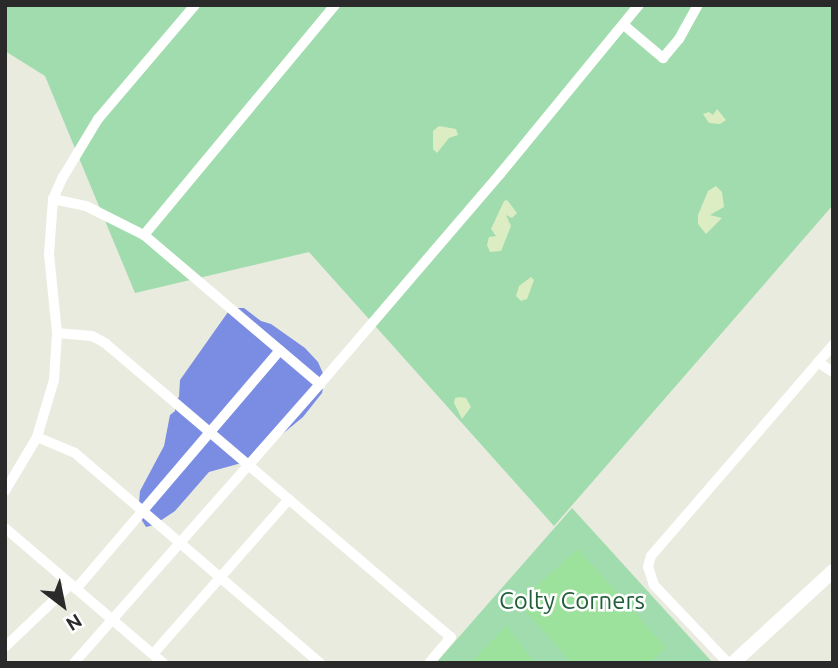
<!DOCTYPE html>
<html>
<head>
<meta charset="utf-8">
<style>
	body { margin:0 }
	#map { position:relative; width:838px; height:668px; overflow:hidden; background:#e9ebde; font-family:Ubuntu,sans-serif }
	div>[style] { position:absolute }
	.green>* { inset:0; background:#a0dcad }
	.sand>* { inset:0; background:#dcedc4 }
	.pitch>* { inset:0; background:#9de29c }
	.water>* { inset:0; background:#7b8de3 }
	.minor>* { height:10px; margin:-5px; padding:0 5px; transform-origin:5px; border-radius:5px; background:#fff }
	.tertiary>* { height:14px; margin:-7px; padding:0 7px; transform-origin:7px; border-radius:7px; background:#fff }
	span { translate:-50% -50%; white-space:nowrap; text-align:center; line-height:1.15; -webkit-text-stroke:5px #fff; paint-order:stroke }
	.park-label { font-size:24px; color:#216038 }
	.frame { position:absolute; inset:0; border:7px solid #2a2a2a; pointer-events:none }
	.north { position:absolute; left:28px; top:570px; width:70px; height:70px; -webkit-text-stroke:5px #fff; paint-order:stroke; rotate:148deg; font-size:19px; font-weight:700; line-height:28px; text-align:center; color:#2a2a2a }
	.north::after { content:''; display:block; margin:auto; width:24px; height:32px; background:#2a2a2a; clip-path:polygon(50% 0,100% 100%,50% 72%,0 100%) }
</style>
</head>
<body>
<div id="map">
	<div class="green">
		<i style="clip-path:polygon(5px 5px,833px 5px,833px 205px,554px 526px,309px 252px,135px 293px,45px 76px,5px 51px)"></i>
		<i style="clip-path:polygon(572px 508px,713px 663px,436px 663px)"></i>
	</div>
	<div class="sand">
		<i style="clip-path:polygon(717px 109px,726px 120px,720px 124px,709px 123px,703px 114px,709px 112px,713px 115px)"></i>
		<i style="clip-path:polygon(439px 126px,456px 129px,458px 135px,449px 138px,437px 153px,433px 149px,433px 131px)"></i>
		<i style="clip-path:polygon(716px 186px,722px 192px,724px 207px,710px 215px,722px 218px,706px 234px,698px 224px,698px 215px,708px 191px)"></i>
		<i style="clip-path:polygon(507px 200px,517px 213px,512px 218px,506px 215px,511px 226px,501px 251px,490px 252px,487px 245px,489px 237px,496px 236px,491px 229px,504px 201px)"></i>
		<i style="clip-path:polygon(531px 277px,534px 280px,527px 299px,521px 301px,516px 296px,519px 286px)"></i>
		<i style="clip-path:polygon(459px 397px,466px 398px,471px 407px,462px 419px,454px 403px,455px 398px)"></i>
	</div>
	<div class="pitch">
		<i style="clip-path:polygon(578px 549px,666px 648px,649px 663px,572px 663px,518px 603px)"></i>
		<i style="clip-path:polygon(507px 626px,535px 663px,470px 663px)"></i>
	</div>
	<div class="water">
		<i style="clip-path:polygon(236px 308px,244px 308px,261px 321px,271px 324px,305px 348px,318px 362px,325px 378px,322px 393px,303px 417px,286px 431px,245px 462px,209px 472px,175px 511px,154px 525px,146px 527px,138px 514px,140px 491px,164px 446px,170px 415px,175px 411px,175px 401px,179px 397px,180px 380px,228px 312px)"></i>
	</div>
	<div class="minor">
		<i style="left:625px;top:26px;width:50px;rotate:40.1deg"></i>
		<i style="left:663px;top:58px;width:25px;rotate:-50deg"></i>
		<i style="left:679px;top:39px;width:39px;rotate:-61deg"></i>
		<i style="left:53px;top:199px;width:24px;rotate:-66deg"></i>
		<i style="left:63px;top:177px;width:68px;rotate:-58.9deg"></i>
		<i style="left:98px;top:119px;width:150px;rotate:-49.6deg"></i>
		<i style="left:144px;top:235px;width:299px;rotate:-50.3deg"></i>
		<i style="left:57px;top:333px;width:35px;rotate:5deg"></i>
		<i style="left:92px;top:336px;width:15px;rotate:28deg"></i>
		<i style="left:105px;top:343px;width:454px;rotate:40.4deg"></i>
		<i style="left:451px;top:637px;width:34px;rotate:130deg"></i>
		<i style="left:818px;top:362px;width:18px;rotate:34deg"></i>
		<i style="left:320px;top:384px;width:277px;rotate:-49.4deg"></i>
		<i style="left:500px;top:174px;width:219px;rotate:-50.6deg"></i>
		<i style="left:37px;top:437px;width:41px;rotate:22.8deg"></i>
		<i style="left:75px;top:453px;width:323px;rotate:40.6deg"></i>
		<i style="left:5px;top:491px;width:63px;rotate:-59.3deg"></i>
		<i style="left:37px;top:437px;width:59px;rotate:-73.4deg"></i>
		<i style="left:54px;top:380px;width:47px;rotate:-86.3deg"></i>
		<i style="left:57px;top:333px;width:79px;rotate:-95.8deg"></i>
		<i style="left:49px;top:254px;width:55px;rotate:-85.8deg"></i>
		<i style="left:53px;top:199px;width:34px;rotate:12deg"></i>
		<i style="left:86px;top:206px;width:65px;rotate:26.6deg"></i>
		<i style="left:144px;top:235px;width:231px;rotate:40.3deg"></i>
		<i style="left:320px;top:384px;width:372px;rotate:131.4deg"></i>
		<i style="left:5px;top:528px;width:208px;rotate:40.5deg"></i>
		<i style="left:76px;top:589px;width:314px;rotate:-49.5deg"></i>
		<i style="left:5px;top:647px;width:91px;rotate:-43.7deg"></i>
		<i style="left:153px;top:654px;width:206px;rotate:-48.7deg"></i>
		<i style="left:728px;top:663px;width:108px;rotate:-133.5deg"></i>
		<i style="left:654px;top:585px;width:19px;rotate:-108deg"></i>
		<i style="left:648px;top:567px;width:11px;rotate:-75deg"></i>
		<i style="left:651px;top:556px;width:279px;rotate:-49.2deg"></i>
	</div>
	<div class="tertiary">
		<i style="left:733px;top:663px;width:136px;rotate:-42.6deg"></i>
	</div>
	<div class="park-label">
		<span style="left:572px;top:601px">Colty Corners</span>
	</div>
	<div class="frame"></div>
	<div class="north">N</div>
</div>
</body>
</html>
